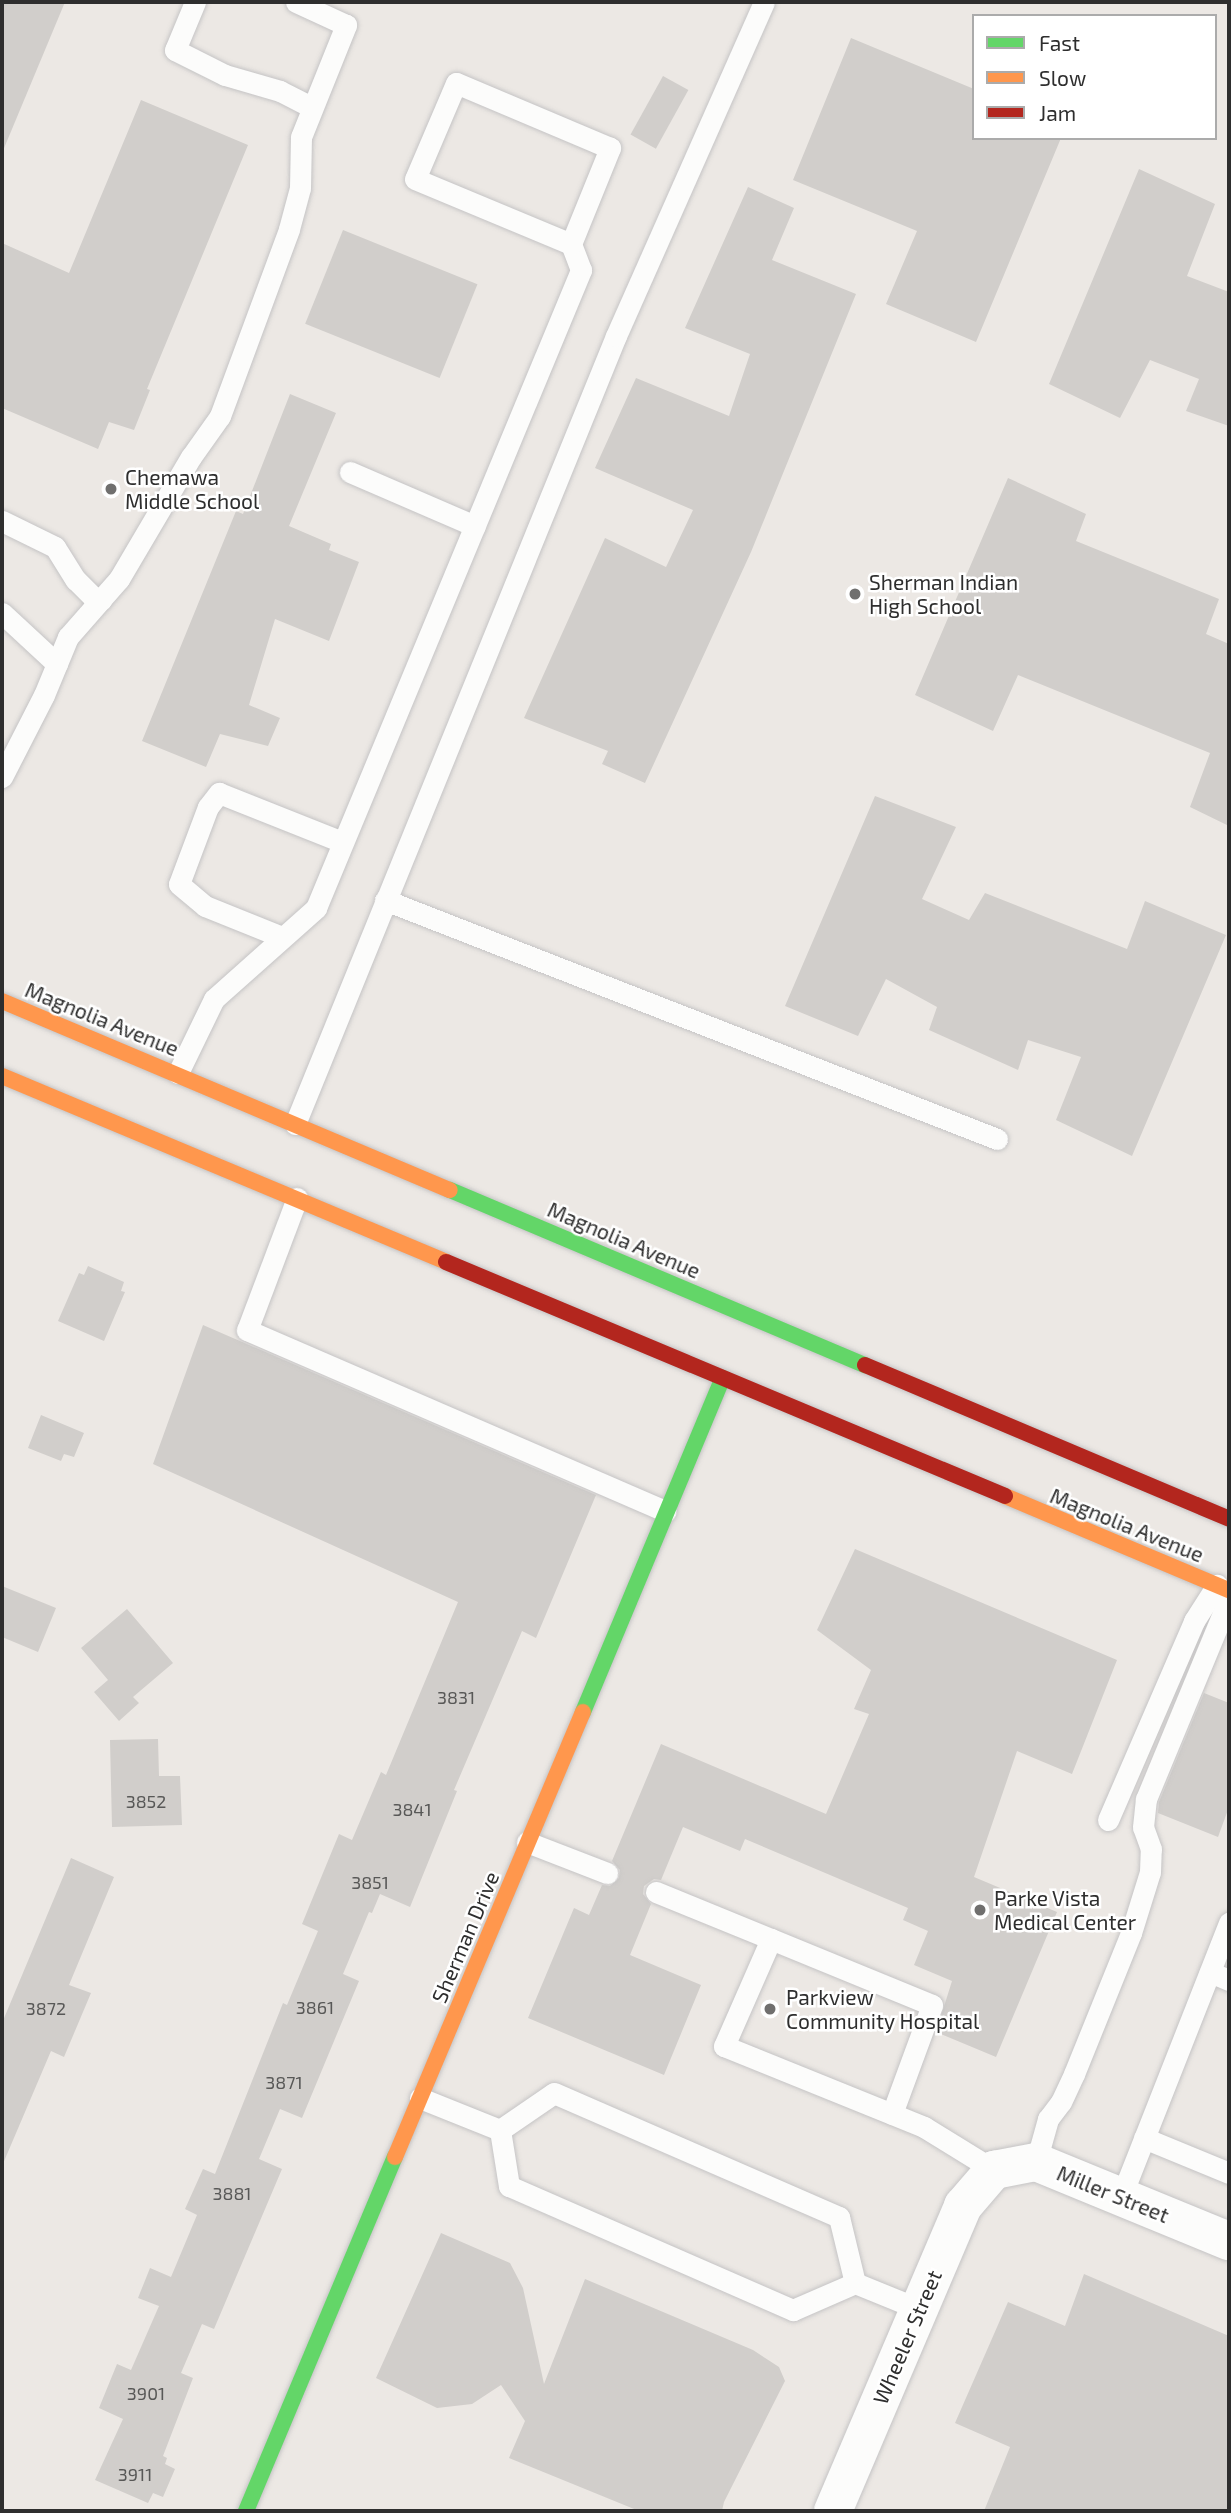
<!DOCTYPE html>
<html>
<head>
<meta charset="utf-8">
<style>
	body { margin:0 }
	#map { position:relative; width:1231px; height:2513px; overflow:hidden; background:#ece8e4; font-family:"Exo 2",sans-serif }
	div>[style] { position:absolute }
	.building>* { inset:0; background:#d1cecb; transform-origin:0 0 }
	.roads { filter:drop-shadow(0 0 2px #c5c4c5) drop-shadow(0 0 2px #c5c4c5) }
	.lane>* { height:21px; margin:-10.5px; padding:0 10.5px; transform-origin:10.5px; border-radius:10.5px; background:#fcfcfb }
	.street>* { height:38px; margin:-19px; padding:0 19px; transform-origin:19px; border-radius:19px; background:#fcfcfb }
	.fast>* { height:16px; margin:-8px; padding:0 8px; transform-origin:8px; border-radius:8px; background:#63d668 }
	.slow>* { height:16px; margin:-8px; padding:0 8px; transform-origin:8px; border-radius:8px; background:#ff974d }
	.jam>* { height:16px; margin:-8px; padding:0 8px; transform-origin:8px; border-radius:8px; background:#b3261e }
	.dots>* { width:19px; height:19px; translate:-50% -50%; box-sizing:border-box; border:4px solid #fff; border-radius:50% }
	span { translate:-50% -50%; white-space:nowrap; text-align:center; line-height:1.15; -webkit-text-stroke:5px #fff; paint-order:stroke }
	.number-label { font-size:18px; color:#585857 }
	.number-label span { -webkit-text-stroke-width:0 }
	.poi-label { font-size:21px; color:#2e2e2e }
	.left { translate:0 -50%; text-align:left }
	.street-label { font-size:21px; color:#2e2e2e }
	.frame { position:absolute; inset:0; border:4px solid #2e2e2e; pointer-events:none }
	.legend { position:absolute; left:972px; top:14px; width:245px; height:126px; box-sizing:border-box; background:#fff; border:2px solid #ababab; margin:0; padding:9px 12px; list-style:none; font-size:21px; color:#2e2e2e }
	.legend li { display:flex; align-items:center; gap:14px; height:35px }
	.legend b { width:35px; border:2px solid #ababab }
</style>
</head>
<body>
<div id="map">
	<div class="building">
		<i style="clip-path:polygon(2px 2px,65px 2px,2px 153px)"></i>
		<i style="clip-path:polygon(851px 38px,974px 89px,974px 138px,1061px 138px,976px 342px,886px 304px,917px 231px,793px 180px)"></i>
		<i style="left:663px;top:76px;width:29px;height:67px;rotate:29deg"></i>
		<i style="clip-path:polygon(141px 100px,248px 145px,147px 389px,150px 390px,134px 430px,109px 422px,98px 449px,2px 408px,2px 243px,69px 273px)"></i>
		<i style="clip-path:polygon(1139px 169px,1215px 204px,1187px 276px,1229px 292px,1229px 426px,1186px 411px,1199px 379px,1150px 360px,1120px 418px,1049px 384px)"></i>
		<i style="clip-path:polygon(748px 187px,794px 208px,772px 260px,856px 294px,751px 552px,645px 783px,602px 764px,608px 751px,524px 718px,605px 538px,666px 567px,693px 510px,595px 468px,636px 378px,729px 416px,750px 354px,685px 328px)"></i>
		<i style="left:343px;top:230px;width:145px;height:101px;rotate:22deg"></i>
		<i style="clip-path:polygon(290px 394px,336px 413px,289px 526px,331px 544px,329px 550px,359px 562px,329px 641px,275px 619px,249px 705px,280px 718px,268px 746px,220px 734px,206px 767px,142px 741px,236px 511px,243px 514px)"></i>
		<i style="clip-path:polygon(1008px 478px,1086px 514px,1076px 541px,1219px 599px,1206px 634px,1229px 644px,1229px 826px,1190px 807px,1210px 753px,1018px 675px,993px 731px,915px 695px)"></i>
		<i style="clip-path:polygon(875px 796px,956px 827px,922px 899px,969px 920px,985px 893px,1127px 949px,1145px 901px,1226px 935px,1132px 1156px,1056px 1120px,1081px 1057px,1028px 1040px,1018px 1070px,929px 1030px,937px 1007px,886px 979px,858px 1036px,785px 1006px)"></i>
		<i style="clip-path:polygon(88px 1266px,124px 1282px,121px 1291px,125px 1292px,104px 1341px,58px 1321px,79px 1273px,84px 1275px)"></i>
		<i style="clip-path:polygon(203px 1325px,596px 1495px,536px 1638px,522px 1631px,454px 1790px,457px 1791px,410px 1907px,380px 1894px,372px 1913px,369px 1912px,343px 1974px,359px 1981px,302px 2118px,280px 2109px,259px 2159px,282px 2169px,214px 2329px,202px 2324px,181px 2373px,193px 2378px,163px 2456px,167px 2458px,165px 2464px,175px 2469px,163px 2497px,153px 2493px,148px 2503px,95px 2480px,123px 2419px,99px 2408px,117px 2364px,131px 2370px,159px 2306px,138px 2298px,150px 2268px,171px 2277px,197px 2215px,185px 2209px,203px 2169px,215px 2174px,283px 2003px,287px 2005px,318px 1931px,302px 1924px,339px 1834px,352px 1840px,381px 1772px,386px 1775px,458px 1602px,153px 1464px)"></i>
		<i style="clip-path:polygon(41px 1415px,84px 1433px,74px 1457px,64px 1454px,61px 1461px,28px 1448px)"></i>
		<i style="clip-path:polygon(855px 1549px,1117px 1660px,1072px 1774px,1017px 1751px,974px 1877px,1057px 1912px,996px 2057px,936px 2032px,952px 1981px,914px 1965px,928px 1931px,903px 1920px,908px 1908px,745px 1839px,740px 1851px,683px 1827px,661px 1880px,654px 1879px,644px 1886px,643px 1894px,651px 1904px,630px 1955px,701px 1985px,664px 2075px,528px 2018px,574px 1908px,589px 1915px,602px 1885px,610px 1886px,619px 1878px,620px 1870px,612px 1861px,661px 1744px,826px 1814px,869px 1714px,854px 1709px,871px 1670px,817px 1630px)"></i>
		<i style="clip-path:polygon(2px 1586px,56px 1608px,38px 1652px,2px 1637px)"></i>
		<i style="clip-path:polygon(127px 1609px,173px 1663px,133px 1697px,139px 1703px,119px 1721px,94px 1692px,108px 1680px,81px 1648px)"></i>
		<i style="clip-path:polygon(1204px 1693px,1229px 1703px,1229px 1807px,1218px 1837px,1158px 1813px,1159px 1802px)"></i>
		<i style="clip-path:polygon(158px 1739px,159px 1776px,180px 1776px,182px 1825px,112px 1827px,110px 1740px)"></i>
		<i style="clip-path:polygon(71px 1858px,114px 1877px,69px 1985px,91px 1993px,64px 2057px,51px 2051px,2px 2166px,2px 2023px)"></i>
		<i style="clip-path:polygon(441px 2233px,510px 2263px,523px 2288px,544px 2384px,585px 2279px,753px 2350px,779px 2367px,785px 2381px,724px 2502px,722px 2511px,639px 2511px,509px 2458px,525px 2421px,501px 2385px,472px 2404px,437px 2408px,376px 2378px)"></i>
		<i style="clip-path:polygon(1084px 2274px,1229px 2336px,1229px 2511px,984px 2511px,1010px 2447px,955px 2423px,1008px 2302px,1065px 2326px)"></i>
	</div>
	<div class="roads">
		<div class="lane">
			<i style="left:195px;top:2px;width:52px;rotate:112.6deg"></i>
			<i style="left:175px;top:50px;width:56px;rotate:26.6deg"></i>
			<i style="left:225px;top:75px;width:57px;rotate:16.2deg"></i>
			<i style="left:280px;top:91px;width:36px;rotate:27deg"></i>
			<i style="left:350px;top:472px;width:136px;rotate:23.4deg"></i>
			<i style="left:2px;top:521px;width:59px;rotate:26.1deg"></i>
			<i style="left:55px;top:547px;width:39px;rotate:58deg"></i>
			<i style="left:76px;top:580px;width:23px;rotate:45deg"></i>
			<i style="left:92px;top:596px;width:10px;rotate:24deg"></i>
			<i style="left:2px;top:613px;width:75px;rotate:42.8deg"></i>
			<i style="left:2px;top:777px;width:92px;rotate:-62.9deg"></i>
			<i style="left:44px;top:695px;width:63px;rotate:-67.5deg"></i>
			<i style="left:68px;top:637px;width:77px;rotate:-48.7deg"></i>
			<i style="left:119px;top:579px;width:142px;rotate:-59.5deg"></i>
			<i style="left:191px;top:457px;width:50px;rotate:-54.7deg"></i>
			<i style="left:220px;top:416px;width:199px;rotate:-69.7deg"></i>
			<i style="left:289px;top:229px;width:42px;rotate:-75deg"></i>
			<i style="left:300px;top:188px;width:51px;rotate:-88.9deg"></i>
			<i style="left:301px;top:137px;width:121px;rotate:-68.1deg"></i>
			<i style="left:346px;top:25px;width:55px;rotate:-155.3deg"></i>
			<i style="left:385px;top:900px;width:657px;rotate:21.33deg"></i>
			<i style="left:282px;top:937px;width:83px;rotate:-158.1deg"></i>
			<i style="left:205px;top:906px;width:34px;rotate:-140deg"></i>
			<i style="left:179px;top:884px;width:82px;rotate:-69.4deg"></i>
			<i style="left:208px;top:807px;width:18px;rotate:-52deg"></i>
			<i style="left:219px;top:793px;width:132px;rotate:21.7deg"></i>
			<i style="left:178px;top:1073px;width:82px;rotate:-64.1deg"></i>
			<i style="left:214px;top:999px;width:137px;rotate:-41.7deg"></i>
			<i style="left:316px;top:908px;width:691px;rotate:-67.44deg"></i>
			<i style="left:581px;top:270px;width:28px;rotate:-111deg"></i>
			<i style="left:571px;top:244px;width:104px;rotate:-67.9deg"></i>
			<i style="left:610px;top:148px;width:167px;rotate:-157.1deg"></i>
			<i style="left:456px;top:83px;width:104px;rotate:113.1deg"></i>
			<i style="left:415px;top:179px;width:169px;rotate:22.6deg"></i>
			<i style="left:295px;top:1124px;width:851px;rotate:-67.84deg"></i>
			<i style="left:616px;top:336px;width:365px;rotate:-66.1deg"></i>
			<i style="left:297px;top:1198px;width:141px;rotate:110.7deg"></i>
			<i style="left:247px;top:1330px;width:456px;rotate:23.4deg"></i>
			<i style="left:1108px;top:1820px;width:217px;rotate:-66.6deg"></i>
			<i style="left:1194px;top:1621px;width:43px;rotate:-57.4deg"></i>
			<i style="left:527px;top:1842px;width:86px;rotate:21.2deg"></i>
			<i style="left:656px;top:1892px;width:124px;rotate:22.2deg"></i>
			<i style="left:771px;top:1939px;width:117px;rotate:113.7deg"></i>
			<i style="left:724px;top:2046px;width:216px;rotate:22deg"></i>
			<i style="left:924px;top:2127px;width:82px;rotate:31.6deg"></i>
			<i style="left:771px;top:1939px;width:174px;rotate:22.3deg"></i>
			<i style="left:932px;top:2005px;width:116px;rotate:110.2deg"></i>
			<i style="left:1210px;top:1972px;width:21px;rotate:23deg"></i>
			<i style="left:420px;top:2098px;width:86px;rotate:21.8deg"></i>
			<i style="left:500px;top:2130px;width:57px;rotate:80.9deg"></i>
			<i style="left:509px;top:2186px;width:310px;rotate:23.6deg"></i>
			<i style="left:793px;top:2310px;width:68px;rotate:-23.5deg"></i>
			<i style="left:855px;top:2283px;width:69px;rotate:22.1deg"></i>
			<i style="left:500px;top:2130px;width:65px;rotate:-34.4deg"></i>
			<i style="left:554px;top:2093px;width:311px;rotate:23.5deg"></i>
			<i style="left:839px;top:2217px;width:68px;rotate:76.4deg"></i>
			<i style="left:1144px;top:2138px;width:92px;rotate:22.4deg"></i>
			<i style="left:1036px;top:2162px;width:45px;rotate:-74.4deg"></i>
			<i style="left:1048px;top:2119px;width:21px;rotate:-53deg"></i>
			<i style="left:1061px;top:2102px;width:31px;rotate:-65deg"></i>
			<i style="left:1074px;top:2074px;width:152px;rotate:-68deg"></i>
			<i style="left:1131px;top:1933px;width:64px;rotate:-72.7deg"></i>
			<i style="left:1150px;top:1872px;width:23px;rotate:-88deg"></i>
			<i style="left:1151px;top:1849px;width:23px;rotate:-110deg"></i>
			<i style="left:1143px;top:1827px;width:28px;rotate:-84deg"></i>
			<i style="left:1146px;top:1799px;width:217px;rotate:-67.5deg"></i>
			<i style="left:1121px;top:2197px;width:295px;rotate:-68.5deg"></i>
		</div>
		<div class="street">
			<i style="left:833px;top:2511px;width:332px;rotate:-66.9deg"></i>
			<i style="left:963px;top:2206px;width:48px;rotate:-49.3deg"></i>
			<i style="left:994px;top:2170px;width:43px;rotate:-10.8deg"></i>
			<i style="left:1036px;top:2162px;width:209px;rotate:22.3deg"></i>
		</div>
		<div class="fast">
			<i style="left:450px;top:1190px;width:450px;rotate:22.9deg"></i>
			<i style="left:583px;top:1712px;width:362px;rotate:-67.3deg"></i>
			<i style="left:246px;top:2511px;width:384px;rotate:-67.2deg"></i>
		</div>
		<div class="slow">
			<i style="left:2px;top:1001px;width:486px;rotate:22.9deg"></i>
			<i style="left:2px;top:1076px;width:481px;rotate:22.7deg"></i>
			<i style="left:1005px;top:1496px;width:243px;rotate:22.8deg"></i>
			<i style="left:395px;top:2157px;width:483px;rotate:-67.1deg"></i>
		</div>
		<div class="jam">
			<i style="left:446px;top:1262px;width:606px;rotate:22.71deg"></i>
			<i style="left:865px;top:1365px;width:395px;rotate:22.9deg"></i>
		</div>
	</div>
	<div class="dots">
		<i style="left:111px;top:489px;background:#706f6e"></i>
		<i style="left:855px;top:594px;background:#706f6e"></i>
		<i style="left:980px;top:1910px;background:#706f6e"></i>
		<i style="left:770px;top:2009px;background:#706f6e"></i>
	</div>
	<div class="number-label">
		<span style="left:456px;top:1697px">3831</span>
		<span style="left:146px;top:1801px">3852</span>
		<span style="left:412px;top:1809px">3841</span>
		<span style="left:370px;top:1882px">3851</span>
		<span style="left:315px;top:2007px">3861</span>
		<span style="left:46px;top:2008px">3872</span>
		<span style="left:284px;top:2082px">3871</span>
		<span style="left:232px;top:2193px">3881</span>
		<span style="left:146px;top:2393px">3901</span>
		<span style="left:135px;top:2474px">3911</span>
	</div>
	<div class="poi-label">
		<span class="left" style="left:125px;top:489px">Chemawa<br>Middle School</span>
		<span class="left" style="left:869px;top:594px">Sherman Indian<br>High School</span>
		<span class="left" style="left:994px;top:1910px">Parke Vista<br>Medical Center</span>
		<span class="left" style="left:786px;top:2009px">Parkview<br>Community Hospital</span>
	</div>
	<div class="street-label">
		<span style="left:102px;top:1019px;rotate:22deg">Magnolia Avenue</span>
		<span style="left:624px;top:1240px;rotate:23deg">Magnolia Avenue</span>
		<span style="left:1127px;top:1525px;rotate:22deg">Magnolia Avenue</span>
		<span style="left:465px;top:1937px;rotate:-67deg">Sherman Drive</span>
		<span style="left:1113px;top:2194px;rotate:22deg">Miller Street</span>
		<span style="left:907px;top:2337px;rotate:-67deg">Wheeler Street</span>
	</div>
	<div class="frame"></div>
	<ul class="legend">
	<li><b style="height:9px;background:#63d668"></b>Fast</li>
	<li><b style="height:9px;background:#ff974d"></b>Slow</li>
	<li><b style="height:9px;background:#b3261e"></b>Jam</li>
	</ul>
</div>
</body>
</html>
